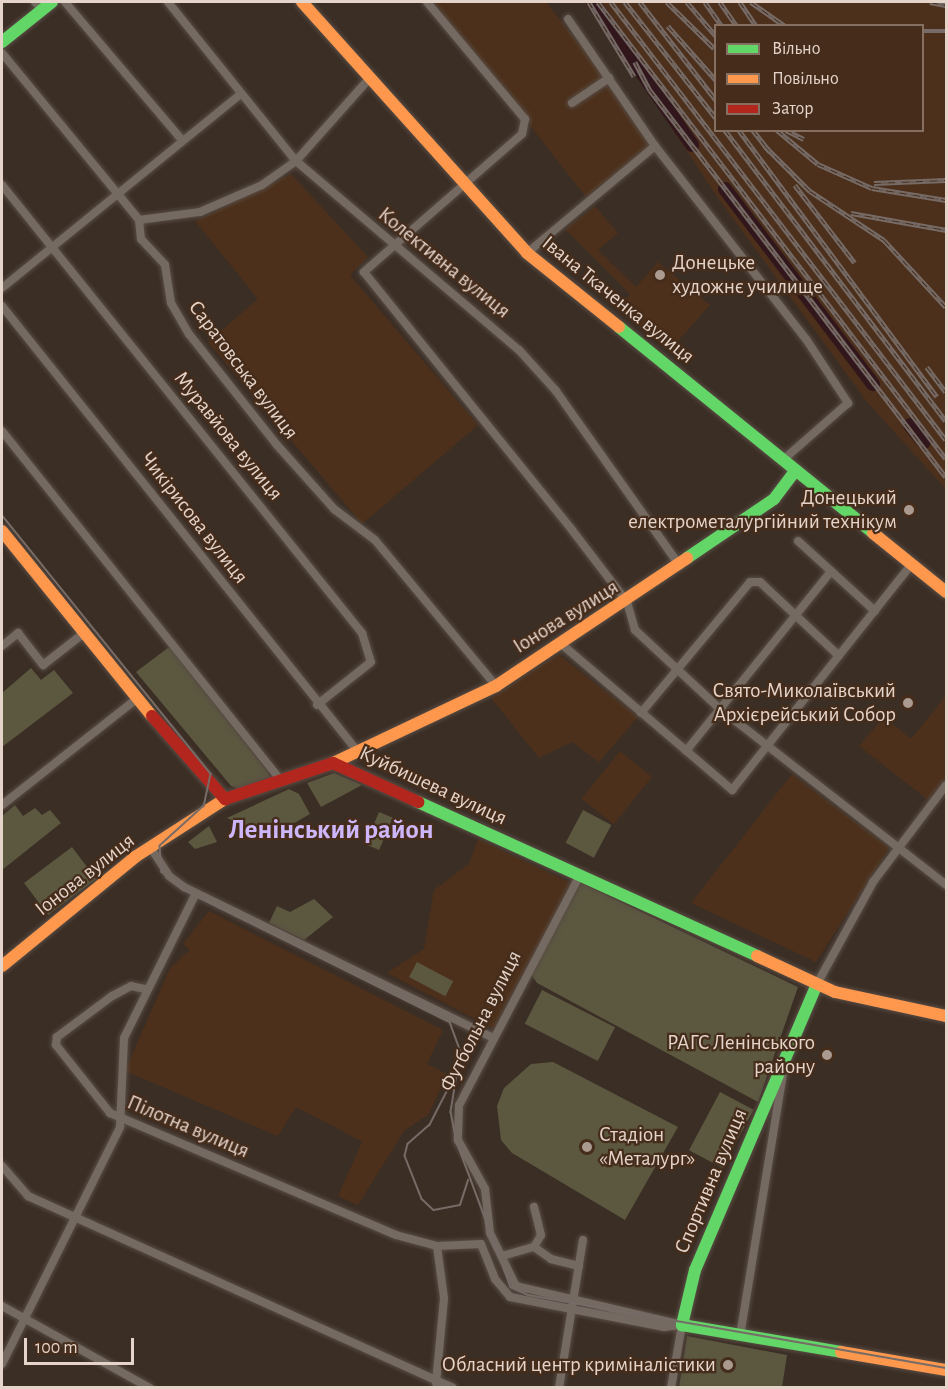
<!DOCTYPE html>
<html>
<head>
<meta charset="utf-8">
<style>
	body { margin:0 }
	#map { position:relative; width:948px; height:1389px; overflow:hidden; background:#3b2e25; font-family:"Alegreya Sans",sans-serif }
	div>[style] { position:absolute }
	.built>* { inset:0; background:#4c301b; transform-origin:0 0 }
	.green>* { inset:0; background:#5c5840; transform-origin:0 0 }
	.river>* { height:14px; margin:-7px; padding:0 7px; transform-origin:7px; border-radius:7px; background:#31161b }
	.roads { filter:drop-shadow(0 0 2px #584c44) drop-shadow(0 0 2px #584c44) }
	.street>* { height:8px; margin:-4px; padding:0 4px; transform-origin:4px; border-radius:4px; background:#746a62 }
	.fast>* { height:12px; margin:-6px; padding:0 6px; transform-origin:6px; border-radius:6px; background:#63d668 }
	.slow>* { height:12px; margin:-6px; padding:0 6px; transform-origin:6px; border-radius:6px; background:#ff974d }
	.jam>* { height:12px; margin:-6px; padding:0 6px; transform-origin:6px; border-radius:6px; background:#b3261e }
	.tram>* { height:1.5px; margin:-0.75px; padding:0 0.75px; transform-origin:0.75px; border-radius:0.75px; background:#766b66 }
	.rail>* { height:4.5px; margin-top:-2.25px; transform-origin:0; background:repeating-linear-gradient(90deg,#452c1b 0 7px,#766b66 0 14px); box-sizing:border-box; border-block:2px solid #766b66 }
	.dots>* { width:16px; height:16px; translate:-50% -50%; box-sizing:border-box; border:3px solid #452c1b; border-radius:50% }
	span { translate:-50% -50%; white-space:nowrap; text-align:center; line-height:1.15; -webkit-text-stroke:4.5px #452c1b; paint-order:stroke }
	.street-label { font-size:21px; color:#e5d4ca }
	.poi-label { font-size:21px; color:#e5d4ca }
	.left { translate:0 -50%; text-align:left }
	.right { translate:-100% -50%; text-align:right }
	.district-label { font-size:27px; color:#ceb6fc; font-weight:700 }
	.frame { position:absolute; inset:0; border:3px solid #e5d4ca; pointer-events:none }
	.legend { position:absolute; left:714px; top:24px; width:210px; height:108px; box-sizing:border-box; background:#452c1b; border:2px solid #856f61; margin:0; padding:8px 10px; list-style:none; font-size:18px; color:#e5d4ca }
	.legend li { display:flex; align-items:center; gap:12px; height:30px }
	.legend b { width:30px; border:2px solid #856f61 }
	.scale { position:absolute; left:24px; top:1338px; width:110px; height:27px; box-sizing:border-box; border:3px solid #e5d4ca; border-top:0; padding-left:8px; font-size:18px; line-height:21px; white-space:nowrap; color:#e5d4ca; -webkit-text-stroke:4px #452c1b; paint-order:stroke }
</style>
</head>
<body>
<div id="map">
	<div class="built">
		<i style="clip-path:polygon(433px 2px,546px 2px,656px 141px,586px 197px)"></i>
		<i style="clip-path:polygon(evenodd,588px 2px,946px 2px,946px 489px,868px 403px,720px 201px,588px 2px,716px 26px,922px 26px,922px 130px,716px 130px,716px 26px)"></i>
		<i style="clip-path:polygon(291px 174px,368px 257px,350px 275px,478px 425px,362px 524px,208px 342px,258px 299px,195px 221px)"></i>
		<i style="clip-path:polygon(595px 206px,618px 233px,598px 250px,636px 287px,658px 262px,710px 305px,670px 350px,619px 308px,630px 294px,565px 229px)"></i>
		<i style="clip-path:polygon(558px 654px,638px 717px,599px 762px,572px 742px,539px 758px,491px 698px)"></i>
		<i style="clip-path:polygon(946px 696px,946px 778px,928px 800px,859px 746px,884px 717px,911px 739px)"></i>
		<i style="left:620px;top:751px;width:41px;height:61px;rotate:39deg"></i>
		<i style="clip-path:polygon(792px 774px,889px 848px,816px 962px,691px 903px)"></i>
		<i style="clip-path:polygon(478px 839px,571px 883px,494px 1029px,387px 973px,424px 949px,434px 890px,469px 864px)"></i>
		<i style="clip-path:polygon(209px 911px,443px 1030px,427px 1064px,447px 1074px,429px 1114px,404px 1131px,358px 1205px,338px 1196px,362px 1142px,339px 1129px,296px 1107px,278px 1136px,125px 1071px,170px 968px,190px 950px,183px 944px)"></i>
	</div>
	<div class="green">
		<i style="clip-path:polygon(169px 647px,267px 771px,270px 777px,240px 789px,231px 786px,136px 672px)"></i>
		<i style="clip-path:polygon(31px 668px,41px 680px,54px 670px,73px 693px,2px 747px,2px 693px)"></i>
		<i style="clip-path:polygon(334px 773px,362px 785px,321px 807px,307px 783px)"></i>
		<i style="clip-path:polygon(289px 789px,299px 794px,310px 814px,270px 837px,227px 818px)"></i>
		<i style="clip-path:polygon(15px 805px,23px 816px,35px 808px,42px 815px,50px 810px,61px 823px,2px 870px,2px 816px)"></i>
		<i style="left:583px;top:810px;width:32px;height:37px;rotate:28deg"></i>
		<i style="left:379px;top:812px;width:15px;height:35px;rotate:23deg"></i>
		<i style="clip-path:polygon(209px 826px,217px 842px,195px 849px,188px 842px)"></i>
		<i style="left:72px;top:847px;width:40px;height:60px;rotate:53deg"></i>
		<i style="clip-path:polygon(581px 883px,798px 987px,758px 1102px,537px 983px,531px 974px)"></i>
		<i style="clip-path:polygon(314px 899px,333px 917px,304px 940px,269px 923px,277px 906px,290px 912px)"></i>
		<i style="left:417px;top:962px;width:41px;height:17px;rotate:28deg"></i>
		<i style="left:542px;top:990px;width:82px;height:38px;rotate:27deg"></i>
		<i style="clip-path:polygon(553px 1062px,678px 1127px,625px 1220px,512px 1153px,501px 1140px,497px 1106px,504px 1088px,531px 1064px)"></i>
		<i style="left:720px;top:1092px;width:38px;height:66px;rotate:28deg"></i>
		<i style="clip-path:polygon(687px 1336px,787px 1355px,782px 1387px,679px 1387px)"></i>
	</div>
	<div class="river">
		<i style="left:593px;top:2px;width:174px;rotate:55.3deg"></i>
		<i style="left:725px;top:189px;width:245px;rotate:52.8deg"></i>
		<i style="left:910px;top:425px;width:22px;rotate:51deg"></i>
	</div>
	<div class="roads">
		<div class="street">
			<i style="left:35px;top:2px;width:10px;rotate:45deg"></i>
			<i style="left:65px;top:2px;width:181px;rotate:49.7deg"></i>
			<i style="left:168px;top:2px;width:204px;rotate:51.2deg"></i>
			<i style="left:296px;top:161px;width:292px;rotate:40.3deg"></i>
			<i style="left:519px;top:350px;width:55px;rotate:47.9deg"></i>
			<i style="left:556px;top:391px;width:214px;rotate:54.7deg"></i>
			<i style="left:427px;top:2px;width:153px;rotate:50.1deg"></i>
			<i style="left:525px;top:119px;width:15px;rotate:101deg"></i>
			<i style="left:522px;top:134px;width:210px;rotate:138.9deg"></i>
			<i style="left:364px;top:272px;width:331px;rotate:51.1deg"></i>
			<i style="left:572px;top:530px;width:91px;rotate:52.6deg"></i>
			<i style="left:627px;top:602px;width:29px;rotate:74deg"></i>
			<i style="left:635px;top:630px;width:115px;rotate:42.9deg"></i>
			<i style="left:719px;top:708px;width:288px;rotate:37.9deg"></i>
			<i style="left:568px;top:19px;width:154px;rotate:55.6deg"></i>
			<i style="left:655px;top:146px;width:245px;rotate:52deg"></i>
			<i style="left:806px;top:339px;width:77px;rotate:56.7deg"></i>
			<i style="left:848px;top:403px;width:85px;rotate:138.8deg"></i>
			<i style="left:2px;top:53px;width:216px;rotate:50.6deg"></i>
			<i style="left:139px;top:220px;width:19px;rotate:84deg"></i>
			<i style="left:141px;top:239px;width:35px;rotate:47deg"></i>
			<i style="left:165px;top:265px;width:38px;rotate:81deg"></i>
			<i style="left:171px;top:303px;width:36px;rotate:60deg"></i>
			<i style="left:189px;top:334px;width:142px;rotate:51.6deg"></i>
			<i style="left:277px;top:445px;width:86px;rotate:48.3deg"></i>
			<i style="left:334px;top:509px;width:51px;rotate:37.1deg"></i>
			<i style="left:375px;top:540px;width:190px;rotate:50.3deg"></i>
			<i style="left:572px;top:103px;width:45px;rotate:-34deg"></i>
			<i style="left:2px;top:185px;width:575px;rotate:51.22deg"></i>
			<i style="left:362px;top:633px;width:30px;rotate:73deg"></i>
			<i style="left:371px;top:662px;width:69px;rotate:141.5deg"></i>
			<i style="left:139px;top:220px;width:62px;rotate:-7.5deg"></i>
			<i style="left:200px;top:212px;width:68px;rotate:-23.5deg"></i>
			<i style="left:262px;top:185px;width:42px;rotate:-35.2deg"></i>
			<i style="left:296px;top:161px;width:108px;rotate:-48.4deg"></i>
			<i style="left:527px;top:253px;width:167px;rotate:-39.9deg"></i>
			<i style="left:2px;top:288px;width:308px;rotate:-39.1deg"></i>
			<i style="left:2px;top:306px;width:571px;rotate:51.4deg"></i>
			<i style="left:2px;top:431px;width:449px;rotate:51.4deg"></i>
			<i style="left:798px;top:541px;width:104px;rotate:42.3deg"></i>
			<i style="left:559px;top:642px;width:228px;rotate:40.5deg"></i>
			<i style="left:732px;top:790px;width:289px;rotate:-51.5deg"></i>
			<i style="left:2px;top:646px;width:21px;rotate:-39deg"></i>
			<i style="left:18px;top:633px;width:41px;rotate:52deg"></i>
			<i style="left:43px;top:665px;width:52px;rotate:-38deg"></i>
			<i style="left:641px;top:713px;width:170px;rotate:-50.2deg"></i>
			<i style="left:750px;top:582px;width:10px"></i>
			<i style="left:760px;top:582px;width:108px;rotate:43.1deg"></i>
			<i style="left:686px;top:751px;width:231px;rotate:-51.1deg"></i>
			<i style="left:2px;top:805px;width:171px;rotate:-38.3deg"></i>
			<i style="left:151px;top:848px;width:33px;rotate:57deg"></i>
			<i style="left:169px;top:876px;width:19px;rotate:36deg"></i>
			<i style="left:184px;top:887px;width:344px;rotate:26deg"></i>
			<i style="left:580px;top:875px;width:260px;rotate:117.7deg"></i>
			<i style="left:459px;top:1105px;width:35px;rotate:92deg"></i>
			<i style="left:458px;top:1140px;width:56px;rotate:61.1deg"></i>
			<i style="left:485px;top:1189px;width:44px;rotate:83.5deg"></i>
			<i style="left:490px;top:1233px;width:59px;rotate:63.9deg"></i>
			<i style="left:516px;top:1286px;width:171px;rotate:13.2deg"></i>
			<i style="left:817px;top:984px;width:116px;rotate:-61.2deg"></i>
			<i style="left:873px;top:882px;width:121px;rotate:-53deg"></i>
			<i style="left:145px;top:989px;width:14px;rotate:-168deg"></i>
			<i style="left:131px;top:986px;width:21px;rotate:152deg"></i>
			<i style="left:112px;top:996px;width:69px;rotate:143.3deg"></i>
			<i style="left:57px;top:1037px;width:8px;rotate:97deg"></i>
			<i style="left:56px;top:1045px;width:87px;rotate:51.5deg"></i>
			<i style="left:110px;top:1113px;width:311px;rotate:23.1deg"></i>
			<i style="left:396px;top:1235px;width:42px;rotate:15deg"></i>
			<i style="left:437px;top:1246px;width:44px;rotate:-2.6deg"></i>
			<i style="left:481px;top:1244px;width:38px;rotate:68deg"></i>
			<i style="left:495px;top:1279px;width:23px;rotate:50deg"></i>
			<i style="left:510px;top:1297px;width:157px;rotate:11deg"></i>
			<i style="left:664px;top:1327px;width:18px;rotate:-6deg"></i>
			<i style="left:2px;top:1166px;width:40px;rotate:49deg"></i>
			<i style="left:28px;top:1196px;width:466px;rotate:24.3deg"></i>
			<i style="left:534px;top:1247px;width:21px;rotate:35deg"></i>
			<i style="left:551px;top:1259px;width:29px;rotate:14deg"></i>
			<i style="left:502px;top:1256px;width:33px;rotate:-16deg"></i>
			<i style="left:534px;top:1247px;width:14px;rotate:-60deg"></i>
			<i style="left:541px;top:1235px;width:29px;rotate:-104deg"></i>
			<i style="left:2px;top:1306px;width:169px;rotate:29deg"></i>
			<i style="left:740px;top:1336px;width:266px;rotate:-80.7deg"></i>
			<i style="left:2px;top:1364px;width:265px;rotate:-63.5deg"></i>
			<i style="left:120px;top:1127px;width:89px;rotate:-87.4deg"></i>
			<i style="left:124px;top:1038px;width:162px;rotate:-63.6deg"></i>
			<i style="left:436px;top:1383px;width:85px;rotate:-84.6deg"></i>
			<i style="left:444px;top:1298px;width:52px;rotate:-97.7deg"></i>
			<i style="left:559px;top:1388px;width:150px;rotate:-80.8deg"></i>
			<i style="left:671px;top:1388px;width:64px;rotate:-80.1deg"></i>
		</div>
		<div class="fast">
			<i style="left:2px;top:42px;width:64px;rotate:-38.7deg"></i>
			<i style="left:619px;top:327px;width:327px;rotate:39deg"></i>
			<i style="left:687px;top:558px;width:105px;rotate:-34.1deg"></i>
			<i style="left:774px;top:499px;width:36px;rotate:-53deg"></i>
			<i style="left:418px;top:802px;width:372px;rotate:24.4deg"></i>
			<i style="left:817px;top:984px;width:311px;rotate:113.1deg"></i>
			<i style="left:695px;top:1270px;width:57px;rotate:103.3deg"></i>
			<i style="left:682px;top:1325px;width:161px;rotate:9.6deg"></i>
		</div>
		<div class="slow">
			<i style="left:302px;top:2px;width:337px;rotate:48.1deg"></i>
			<i style="left:527px;top:253px;width:118px;rotate:38.8deg"></i>
			<i style="left:2px;top:531px;width:238px;rotate:51deg"></i>
			<i style="left:873px;top:533px;width:94px;rotate:38.9deg"></i>
			<i style="left:333px;top:763px;width:180px;rotate:-25.3deg"></i>
			<i style="left:496px;top:686px;width:230px;rotate:-33.8deg"></i>
			<i style="left:757px;top:956px;width:86px;rotate:24.8deg"></i>
			<i style="left:835px;top:992px;width:114px;rotate:12.2deg"></i>
			<i style="left:2px;top:966px;width:172px;rotate:-39.3deg"></i>
			<i style="left:135px;top:857px;width:107px;rotate:-32.8deg"></i>
			<i style="left:841px;top:1352px;width:107px;rotate:9.7deg"></i>
		</div>
		<div class="jam">
			<i style="left:152px;top:716px;width:111px;rotate:48.7deg"></i>
			<i style="left:225px;top:799px;width:114px;rotate:-18.4deg"></i>
			<i style="left:333px;top:763px;width:94px;rotate:24.6deg"></i>
		</div>
	</div>
	<div class="tram">
		<i style="left:2px;top:515px;width:333px;rotate:51.1deg"></i>
		<i style="left:211px;top:774px;width:33px;rotate:102deg"></i>
		<i style="left:204px;top:806px;width:59px;rotate:137.7deg"></i>
		<i style="left:160px;top:846px;width:26px;rotate:86deg"></i>
		<i style="left:162px;top:872px;width:37px;rotate:36deg"></i>
		<i style="left:192px;top:894px;width:288px;rotate:26.4deg"></i>
		<i style="left:450px;top:1022px;width:32px;rotate:70deg"></i>
		<i style="left:461px;top:1052px;width:61px;rotate:99.5deg"></i>
		<i style="left:451px;top:1112px;width:31px;rotate:79deg"></i>
		<i style="left:457px;top:1142px;width:155px;rotate:69.6deg"></i>
		<i style="left:511px;top:1287px;width:19px;rotate:25deg"></i>
		<i style="left:528px;top:1295px;width:424px;rotate:9.9deg"></i>
		<i style="left:449px;top:1088px;width:42px;rotate:117.2deg"></i>
		<i style="left:430px;top:1125px;width:29px;rotate:139deg"></i>
		<i style="left:408px;top:1144px;width:12px;rotate:104deg"></i>
		<i style="left:405px;top:1156px;width:46px;rotate:68.4deg"></i>
		<i style="left:422px;top:1199px;width:16px;rotate:43deg"></i>
		<i style="left:434px;top:1210px;width:26px;rotate:-11deg"></i>
		<i style="left:460px;top:1205px;width:26px;rotate:-72deg"></i>
	</div>
	<div class="rail">
		<i style="left:589px;top:2px;width:87px;rotate:58.7deg"></i>
		<i style="left:598px;top:2px;width:574px;rotate:52.71deg"></i>
		<i style="left:611px;top:2px;width:551px;rotate:52.59deg"></i>
		<i style="left:625px;top:2px;width:147px;rotate:51.9deg"></i>
		<i style="left:640px;top:2px;width:124px;rotate:52.2deg"></i>
		<i style="left:667px;top:2px;width:66px;rotate:44.4deg"></i>
		<i style="left:687px;top:2px;width:45px;rotate:49.5deg"></i>
		<i style="left:705px;top:2px;width:29px;rotate:55deg"></i>
		<i style="left:720px;top:2px;width:29px;rotate:55deg"></i>
		<i style="left:740px;top:2px;width:29px;rotate:56deg"></i>
		<i style="left:751px;top:2px;width:42px;rotate:35.2deg"></i>
		<i style="left:930px;top:2px;width:16px;rotate:11deg"></i>
		<i style="left:668px;top:26px;width:72px;rotate:48.4deg"></i>
		<i style="left:922px;top:31px;width:24px"></i>
		<i style="left:635px;top:62px;width:32px;rotate:62deg"></i>
		<i style="left:650px;top:90px;width:487px;rotate:52.6deg"></i>
		<i style="left:725px;top:130px;width:365px;rotate:52.8deg"></i>
		<i style="left:739px;top:130px;width:332px;rotate:53.4deg"></i>
		<i style="left:753px;top:130px;width:28px;rotate:52deg"></i>
		<i style="left:777px;top:130px;width:53px;rotate:39.7deg"></i>
		<i style="left:818px;top:164px;width:59px;rotate:24deg"></i>
		<i style="left:872px;top:188px;width:75px;rotate:9.2deg"></i>
		<i style="left:786px;top:130px;width:20px;rotate:27deg"></i>
		<i style="left:765px;top:146px;width:64px;rotate:45deg"></i>
		<i style="left:810px;top:191px;width:89px;rotate:33.5deg"></i>
		<i style="left:884px;top:240px;width:91px;rotate:47.2deg"></i>
		<i style="left:874px;top:183px;width:72px;rotate:-2.4deg"></i>
		<i style="left:795px;top:185px;width:98px;rotate:52.4deg"></i>
		<i style="left:851px;top:213px;width:97px;rotate:10.1deg"></i>
		<i style="left:927px;top:367px;width:31px;rotate:53deg"></i>
	</div>
	<div class="dots">
		<i style="left:660px;top:275px;background:#aa9a90"></i>
		<i style="left:909px;top:510px;background:#aa9a90"></i>
		<i style="left:908px;top:703px;background:#aa9a90"></i>
		<i style="left:827px;top:1055px;background:#aa9a90"></i>
		<i style="left:587px;top:1147px;background:#aa9a90"></i>
		<i style="left:728px;top:1365px;background:#aa9a90"></i>
	</div>
	<div class="street-label">
		<span style="left:444px;top:263px;rotate:39deg">Колективна вулиця</span>
		<span style="left:618px;top:300px;rotate:39deg">Івана Ткаченка вулиця</span>
		<span style="left:243px;top:370px;rotate:53deg">Саратовська вулиця</span>
		<span style="left:228px;top:436px;rotate:51deg">Муравйова вулиця</span>
		<span style="left:194px;top:518px;rotate:52deg">Чикірисова вулиця</span>
		<span style="left:566px;top:617px;rotate:-32deg">Іонова вулиця</span>
		<span style="left:433px;top:786px;rotate:25deg">Куйбишева вулиця</span>
		<span style="left:85px;top:875px;rotate:-38deg">Іонова вулиця</span>
		<span style="left:481px;top:1021px;rotate:-63deg">Футбольна вулиця</span>
		<span style="left:188px;top:1127px;rotate:23deg">Пілотна вулиця</span>
		<span style="left:711px;top:1181px;rotate:-67deg">Спортивна вулиця</span>
	</div>
	<div class="poi-label">
		<span class="left" style="left:672px;top:275px">Донецьке<br>художнє училище</span>
		<span class="right" style="left:897px;top:510px">Донецький<br>електрометалургійний технікум</span>
		<span class="right" style="left:896px;top:703px">Свято-Миколаївський<br>Архієрейський Собор</span>
		<span class="right" style="left:815px;top:1055px">РАГС Ленінського<br>району</span>
		<span class="left" style="left:599px;top:1147px">Стадіон<br>«Металург»</span>
		<span class="right" style="left:716px;top:1365px">Обласний центр криміналістики</span>
	</div>
	<div class="district-label">
		<span style="left:331px;top:830px">Ленінський район</span>
	</div>
	<div class="frame"></div>
	<ul class="legend">
	<li><b style="height:8px;background:#63d668"></b>Вільно</li>
	<li><b style="height:8px;background:#ff974d"></b>Повільно</li>
	<li><b style="height:8px;background:#b3261e"></b>Затор</li>
	</ul>
	<div class="scale">100 m</div>
</div>
</body>
</html>
